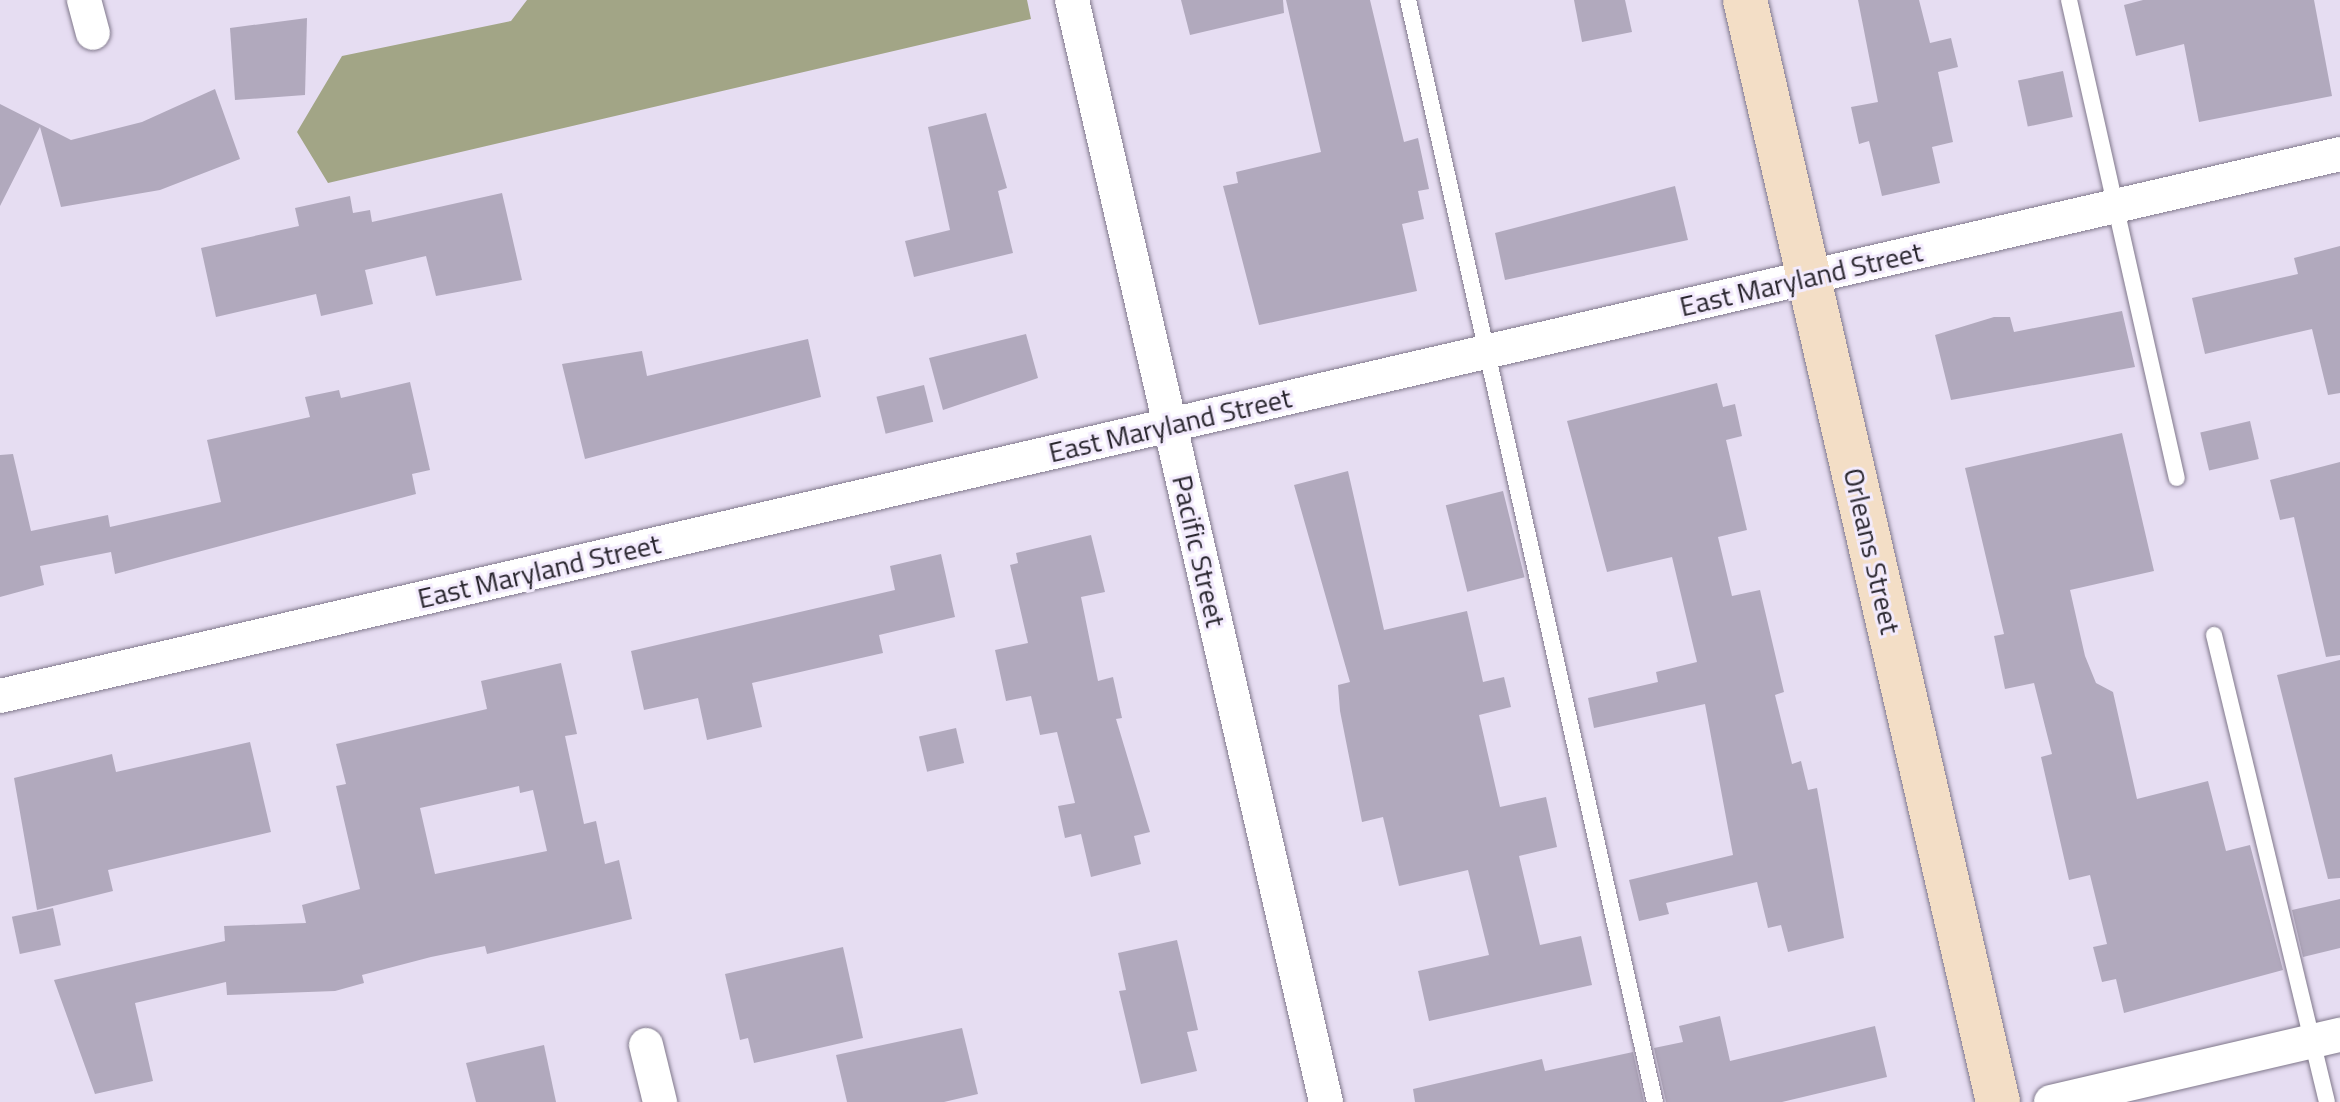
<!DOCTYPE html>
<html>
<head>
<meta charset="utf-8">
<style>
	body { margin:0 }
	#map { position:relative; width:2340px; height:1102px; overflow:hidden; background:#e6ddf2; font-family:"Titillium Web",sans-serif }
	div>[style] { position:absolute }
	.forest>* { inset:0; background:#a2a586 }
	.building>* { inset:0; background:#b1a9bd; transform-origin:0 0 }
	.roads { filter:drop-shadow(0 0 2px #80788b) drop-shadow(0 0 2px #80788b) }
	.service>* { height:16px; margin:-8px; padding:0 8px; transform-origin:8px; border-radius:8px; background:#fff }
	.minor>* { height:34px; margin:-17px; padding:0 17px; transform-origin:17px; border-radius:17px; background:#fff }
	.secondary>* { height:44px; margin:-22px; padding:0 22px; transform-origin:22px; border-radius:22px; background:#f3dec6 }
	span { translate:-50% -50%; white-space:nowrap; text-align:center; line-height:1.15; -webkit-text-stroke:6px #f3ebfd; paint-order:stroke }
	.street-label { font-size:28px; color:#28252d }
</style>
</head>
<body>
<div id="map">
	<div class="forest">
		<i style="clip-path:polygon(527px 0,1027px 0,1031px 19px,328px 183px,297px 132px,342px 56px,511px 21px)"></i>
	</div>
	<div class="building">
		<i style="clip-path:polygon(1181px 0,1283px 0,1284px 13px,1190px 35px)"></i>
		<i style="clip-path:polygon(1286px 0,1370px 0,1404px 142px,1418px 138px,1429px 189px,1418px 191px,1424px 219px,1402px 224px,1417px 291px,1259px 325px,1223px 186px,1238px 183px,1236px 172px,1321px 152px)"></i>
		<i style="clip-path:polygon(1574px 0,1625px 0,1632px 32px,1582px 42px)"></i>
		<i style="clip-path:polygon(1858px 0,1919px 0,1930px 43px,1951px 38px,1958px 67px,1938px 72px,1953px 142px,1932px 147px,1940px 183px,1882px 196px,1869px 141px,1859px 144px,1851px 107px,1878px 102px)"></i>
		<i style="clip-path:polygon(2143px 0,2314px 0,2332px 96px,2199px 122px,2184px 44px,2136px 56px,2124px 5px)"></i>
		<i style="clip-path:polygon(307px 18px,305px 95px,235px 100px,230px 28px)"></i>
		<i style="left:2063px;top:71px;width:47px;height:46px;rotate:78deg"></i>
		<i style="clip-path:polygon(215px 89px,240px 159px,160px 190px,61px 207px,40px 127px,0 206px,0 104px,71px 140px,142px 122px)"></i>
		<i style="clip-path:polygon(986px 113px,1007px 188px,998px 191px,1013px 253px,914px 277px,905px 241px,950px 230px,928px 127px)"></i>
		<i style="clip-path:polygon(1675px 186px,1688px 240px,1505px 280px,1495px 233px)"></i>
		<i style="clip-path:polygon(502px 193px,522px 280px,436px 296px,426px 256px,365px 270px,373px 304px,321px 316px,316px 294px,216px 317px,201px 248px,299px 226px,295px 208px,350px 196px,353px 213px,370px 210px,372px 222px)"></i>
		<i style="clip-path:polygon(2340px 246px,2340px 393px,2328px 395px,2312px 329px,2205px 354px,2192px 298px,2298px 274px,2294px 258px)"></i>
		<i style="clip-path:polygon(2122px 311px,2135px 367px,1951px 400px,1935px 335px,1994px 317px,2010px 317px,2014px 332px)"></i>
		<i style="clip-path:polygon(1026px 334px,1038px 378px,943px 410px,929px 358px)"></i>
		<i style="clip-path:polygon(808px 339px,821px 397px,585px 459px,562px 364px,642px 351px,647px 376px)"></i>
		<i style="clip-path:polygon(410px 382px,430px 470px,412px 474px,416px 494px,115px 574px,111px 552px,40px 566px,44px 585px,0 597px,0 455px,13px 454px,31px 531px,108px 515px,110px 527px,221px 502px,207px 440px,310px 417px,305px 397px,339px 390px,341px 398px)"></i>
		<i style="clip-path:polygon(1717px 383px,1723px 407px,1735px 404px,1742px 436px,1726px 440px,1747px 530px,1718px 537px,1732px 596px,1760px 590px,1784px 692px,1775px 695px,1792px 764px,1801px 761px,1808px 790px,1817px 788px,1844px 938px,1788px 952px,1781px 925px,1768px 928px,1757px 882px,1666px 903px,1669px 914px,1639px 921px,1629px 880px,1733px 855px,1705px 704px,1594px 728px,1588px 698px,1658px 682px,1656px 672px,1697px 662px,1672px 557px,1607px 572px,1567px 421px)"></i>
		<i style="left:924px;top:385px;width:38px;height:49px;rotate:76deg"></i>
		<i style="left:2250px;top:421px;width:39px;height:51px;rotate:77deg"></i>
		<i style="clip-path:polygon(2122px 433px,2154px 571px,2070px 590px,2085px 656px,2096px 683px,2113px 692px,2137px 799px,2208px 781px,2226px 851px,2250px 845px,2283px 970px,2124px 1013px,2116px 979px,2102px 982px,2093px 947px,2107px 944px,2090px 875px,2069px 880px,2041px 757px,2052px 754px,2034px 683px,2005px 689px,1994px 636px,2004px 634px,1965px 468px)"></i>
		<i style="clip-path:polygon(2340px 462px,2340px 655px,2326px 657px,2294px 517px,2280px 520px,2270px 480px)"></i>
		<i style="clip-path:polygon(1348px 471px,1384px 630px,1467px 611px,1483px 682px,1504px 677px,1511px 707px,1479px 715px,1500px 807px,1546px 797px,1557px 847px,1519px 856px,1540px 945px,1581px 936px,1592px 985px,1429px 1021px,1418px 971px,1489px 955px,1468px 870px,1399px 886px,1383px 817px,1362px 822px,1340px 711px,1338px 685px,1350px 682px,1294px 485px)"></i>
		<i style="left:1503px;top:491px;width:89px;height:59px;rotate:76deg"></i>
		<i style="clip-path:polygon(1091px 535px,1105px 592px,1081px 597px,1098px 681px,1113px 677px,1122px 718px,1116px 719px,1150px 832px,1134px 836px,1141px 864px,1091px 877px,1081px 834px,1065px 838px,1058px 806px,1075px 803px,1057px 732px,1040px 735px,1031px 696px,1006px 701px,995px 650px,1028px 643px,1010px 565px,1018px 563px,1016px 553px)"></i>
		<i style="clip-path:polygon(941px 554px,955px 617px,879px 635px,883px 653px,752px 683px,762px 727px,707px 740px,698px 698px,644px 710px,631px 651px,895px 590px,890px 566px)"></i>
		<i style="clip-path:polygon(2340px 660px,2340px 878px,2328px 879px,2277px 675px)"></i>
		<i style="clip-path:polygon(evenodd,561px 663px,577px 734px,565px 736px,584px 824px,596px 821px,605px 864px,619px 860px,632px 919px,487px 954px,485px 946px,431px 957px,362px 975px,364px 983px,335px 991px,227px 995px,226px 982px,135px 1003px,153px 1081px,95px 1094px,54px 980px,225px 941px,224px 926px,306px 923px,302px 905px,360px 889px,336px 786px,346px 784px,336px 744px,487px 709px,481px 681px,561px 663px,519px 786px,520px 793px,533px 790px,547px 851px,435px 874px,420px 808px,519px 786px)"></i>
		<i style="left:956px;top:728px;width:36px;height:38px;rotate:77deg"></i>
		<i style="clip-path:polygon(250px 742px,271px 832px,108px 870px,113px 891px,37px 910px,14px 778px,112px 754px,116px 772px)"></i>
		<i style="clip-path:polygon(2340px 899px,2340px 948px,2303px 957px,2292px 910px)"></i>
		<i style="left:53px;top:908px;width:38px;height:42px;rotate:78deg"></i>
		<i style="clip-path:polygon(1177px 940px,1198px 1030px,1187px 1032px,1197px 1071px,1141px 1084px,1119px 991px,1126px 990px,1118px 953px)"></i>
		<i style="clip-path:polygon(843px 947px,863px 1038px,754px 1063px,748px 1038px,740px 1040px,725px 974px)"></i>
		<i style="clip-path:polygon(1720px 1016px,1730px 1061px,1875px 1026px,1887px 1077px,1782px 1102px,1666px 1102px,1654px 1048px,1683px 1042px,1679px 1026px)"></i>
		<i style="clip-path:polygon(962px 1028px,978px 1094px,944px 1102px,847px 1102px,836px 1055px)"></i>
		<i style="clip-path:polygon(544px 1045px,556px 1102px,476px 1102px,466px 1063px)"></i>
		<i style="clip-path:polygon(1633px 1052px,1644px 1102px,1415px 1102px,1413px 1089px,1542px 1059px,1545px 1071px)"></i>
	</div>
	<div class="roads">
		<div class="service">
			<i style="left:1408px;top:0;width:1129px;rotate:77.37deg"></i>
			<i style="left:2069px;top:0;width:490px;rotate:77.3deg"></i>
			<i style="left:2214px;top:635px;width:480px;rotate:76.4deg"></i>
		</div>
		<div class="minor">
			<i style="left:84px;top:0;width:34px;rotate:75deg"></i>
			<i style="left:1072px;top:0;width:1131px;rotate:77.02deg"></i>
			<i style="left:0;top:696px;width:2402px;rotate:-13.04deg"></i>
			<i style="left:646px;top:1045px;width:59px;rotate:76.2deg"></i>
			<i style="left:2051px;top:1102px;width:297px;rotate:-13.1deg"></i>
		</div>
		<div class="secondary">
			<i style="left:1745px;top:0;width:1131px;rotate:77.07deg"></i>
		</div>
	</div>
	<div class="street-label">
		<span style="left:1801px;top:279px;rotate:-13deg">East Maryland Street</span>
		<span style="left:1170px;top:425px;rotate:-13deg">East Maryland Street</span>
		<span style="left:1199px;top:551px;rotate:77deg">Pacific Street</span>
		<span style="left:1872px;top:551px;rotate:77deg">Orleans Street</span>
		<span style="left:539px;top:571px;rotate:-13deg">East Maryland Street</span>
	</div>
</div>
</body>
</html>
